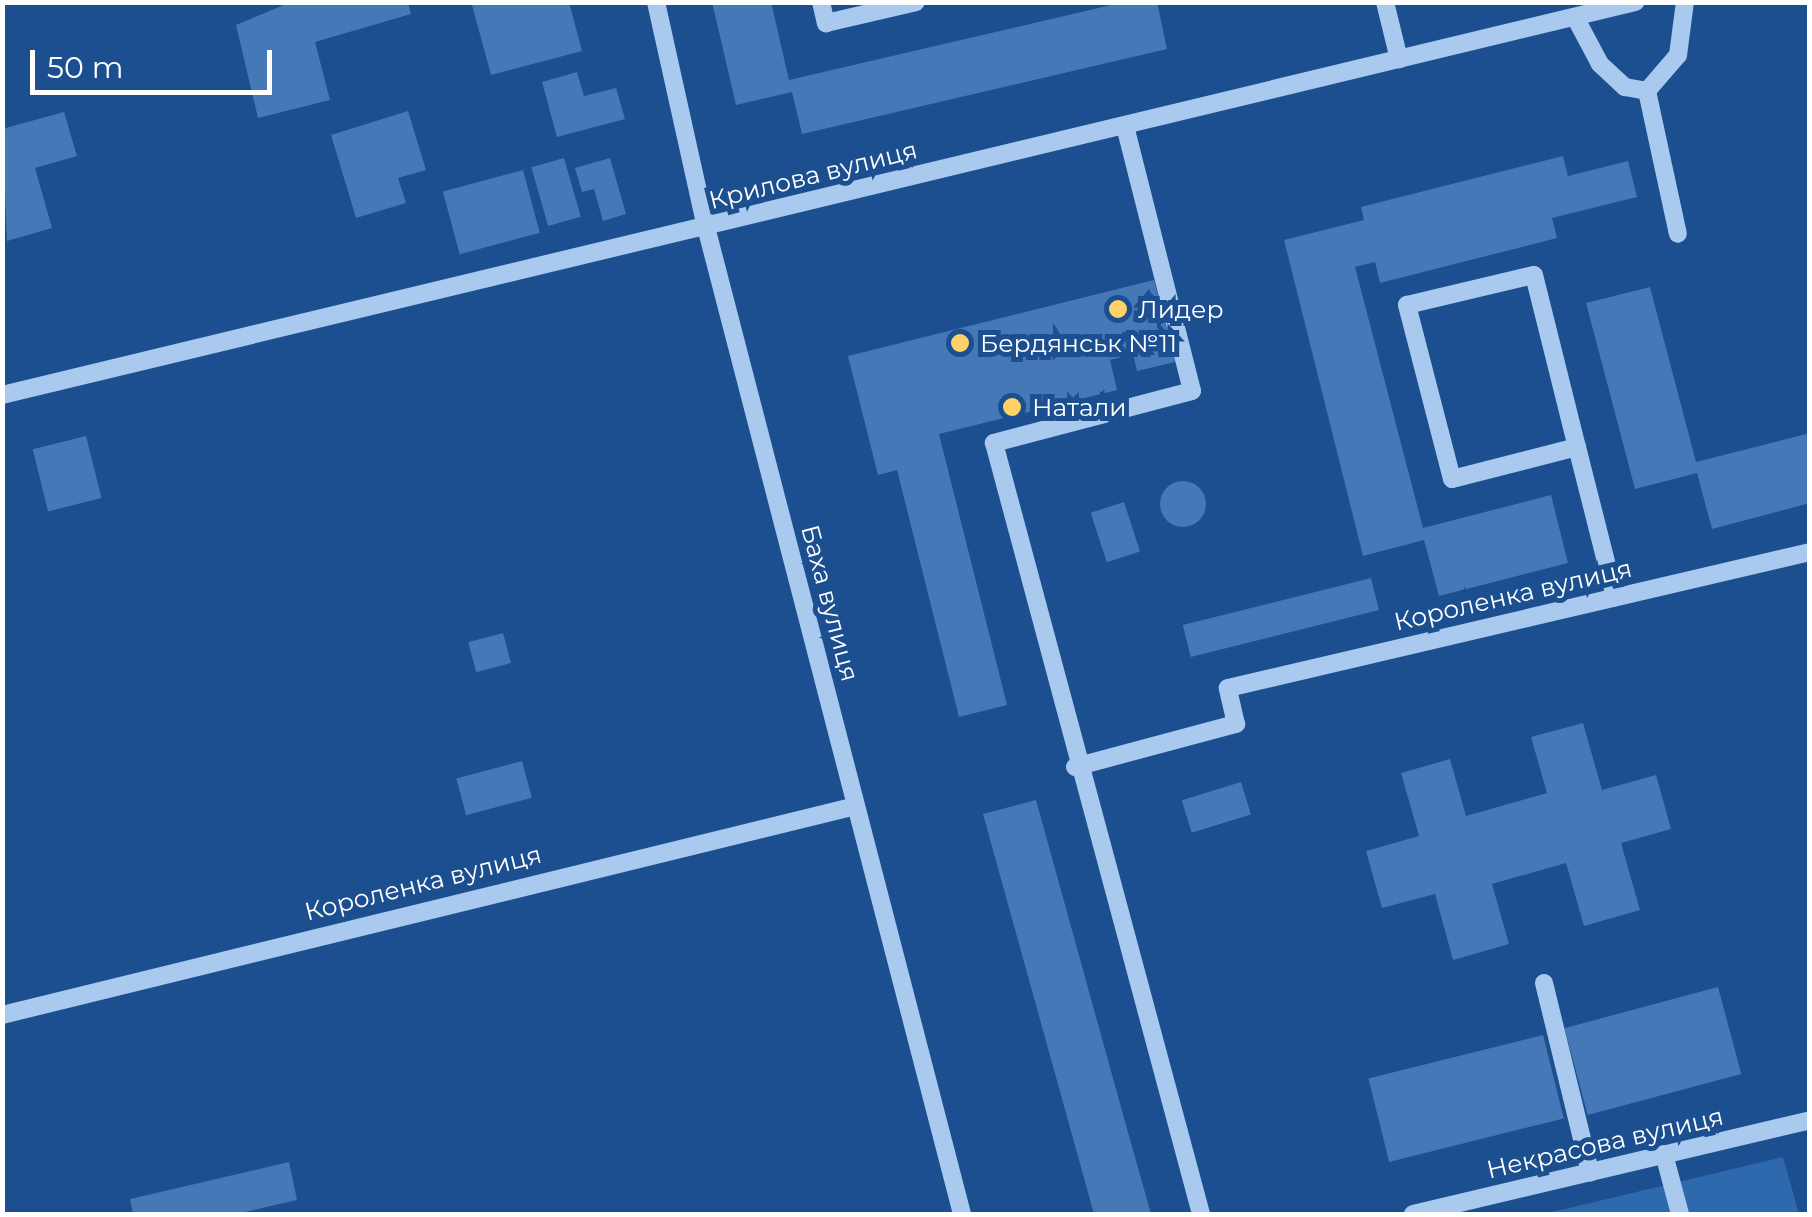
<!DOCTYPE html>
<html>
<head>
<meta charset="utf-8">
<style>
	body { margin:0 }
	#map { position:relative; width:1812px; height:1217px; overflow:hidden; background:#1b4f8f; font-family:Montserrat,sans-serif }
	div>[style] { position:absolute }
	.green>* { inset:0; background:#2e69ad }
	.building>* { inset:0; background:#4478b7; transform-origin:0 0 }
	.round { border-radius:50% }
	.minor>* { height:18px; margin:-9px; padding:0 9px; transform-origin:9px; border-radius:9px; background:#a9c9ee }
	.dots>* { width:28px; height:28px; translate:-50% -50%; box-sizing:border-box; border:5px solid #1b4f8f; border-radius:50% }
	span { translate:-50% -50%; white-space:nowrap; text-align:center; line-height:1.15; -webkit-text-stroke:10px #1b4f8f; paint-order:stroke }
	.street-label { font-size:25px; color:#fff }
	.poi-label { font-size:25px; color:#fff }
	.left { translate:0 -50%; text-align:left }
	.frame { position:absolute; inset:0; border:5px solid #fff; pointer-events:none }
	.scale { position:absolute; left:30px; top:50px; width:242px; height:45px; box-sizing:border-box; border:5px solid #fff; border-top:0; padding-left:12px; font-size:30px; line-height:35px; white-space:nowrap; color:#fff; -webkit-text-stroke:8px #1b4f8f; paint-order:stroke }
</style>
</head>
<body>
<div id="map">
	<div class="green">
		<i style="clip-path:polygon(1783px 1157px,1799px 1214px,1544px 1214px)"></i>
	</div>
	<div class="building">
		<i style="clip-path:polygon(291px 2px,408px 2px,411px 14px,315px 42px,330px 100px,258px 118px,236px 25px)"></i>
		<i style="clip-path:polygon(483px 2px,569px 2px,582px 51px,491px 75px,472px 5px)"></i>
		<i style="clip-path:polygon(712px 2px,771px 2px,789px 80px,1124px 2px,1157px 2px,1167px 49px,802px 134px,792px 92px,736px 105px)"></i>
		<i style="clip-path:polygon(577px 72px,584px 96px,616px 88px,625px 119px,557px 137px,542px 82px)"></i>
		<i style="clip-path:polygon(408px 111px,426px 170px,398px 178px,406px 203px,356px 218px,331px 135px)"></i>
		<i style="clip-path:polygon(64px 112px,77px 156px,35px 168px,52px 228px,7px 241px,2px 129px)"></i>
		<i style="clip-path:polygon(1563px 156px,1568px 176px,1628px 161px,1637px 197px,1552px 218px,1557px 238px,1380px 283px,1375px 262px,1355px 267px,1423px 528px,1551px 495px,1568px 563px,1439px 596px,1424px 540px,1363px 556px,1284px 240px,1364px 220px,1361px 207px)"></i>
		<i style="left:564px;top:158px;width:61px;height:34px;rotate:74deg"></i>
		<i style="clip-path:polygon(610px 158px,626px 214px,603px 221px,594px 189px,582px 192px,575px 168px)"></i>
		<i style="left:523px;top:170px;width:65px;height:83px;rotate:75deg"></i>
		<i style="clip-path:polygon(1154px 280px,1175px 362px,1137px 371px,1133px 354px,1110px 360px,1117px 390px,939px 434px,1007px 705px,959px 717px,897px 470px,878px 475px,848px 356px)"></i>
		<i style="clip-path:polygon(1650px 287px,1696px 462px,1810px 433px,1810px 503px,1712px 529px,1697px 473px,1635px 489px,1586px 303px)"></i>
		<i style="left:86px;top:436px;width:64px;height:55px;rotate:76deg"></i>
		<i class="round" style="left:1160px;top:481px;width:46px;height:46px"></i>
		<i style="left:1124px;top:502px;width:52px;height:35px;rotate:72deg"></i>
		<i style="left:1371px;top:578px;width:33px;height:194px;rotate:76deg"></i>
		<i style="left:503px;top:633px;width:31px;height:36px;rotate:75deg"></i>
		<i style="clip-path:polygon(1583px 723px,1602px 790px,1656px 775px,1671px 829px,1621px 843px,1640px 910px,1584px 926px,1566px 863px,1492px 884px,1509px 944px,1453px 960px,1435px 894px,1382px 908px,1366px 851px,1419px 836px,1401px 773px,1450px 759px,1466px 816px,1547px 793px,1531px 737px)"></i>
		<i style="left:522px;top:761px;width:38px;height:68px;rotate:75deg"></i>
		<i style="left:1241px;top:782px;width:34px;height:62px;rotate:73deg"></i>
		<i style="clip-path:polygon(1036px 800px,1124px 1118px,1151px 1214px,1094px 1214px,983px 814px)"></i>
		<i style="left:1718px;top:987px;width:90px;height:159px;rotate:75deg"></i>
		<i style="left:1543px;top:1035px;width:86px;height:180px;rotate:76deg"></i>
		<i style="clip-path:polygon(289px 1162px,297px 1200px,236px 1214px,133px 1214px,130px 1199px)"></i>
	</div>
	<div class="minor">
		<i style="left:656px;top:2px;width:230px;rotate:77.5deg"></i>
		<i style="left:706px;top:227px;width:1020px;rotate:75.46deg"></i>
		<i style="left:821px;top:2px;width:22px;rotate:77deg"></i>
		<i style="left:826px;top:23px;width:92px;rotate:-13.1deg"></i>
		<i style="left:1385px;top:2px;width:59px;rotate:76.2deg"></i>
		<i style="left:1575px;top:17px;width:53px;rotate:62deg"></i>
		<i style="left:1600px;top:64px;width:34px;rotate:43deg"></i>
		<i style="left:1625px;top:87px;width:22px;rotate:10deg"></i>
		<i style="left:1647px;top:91px;width:48px;rotate:-49.3deg"></i>
		<i style="left:1678px;top:55px;width:53px;rotate:-82.5deg"></i>
		<i style="left:1647px;top:91px;width:146px;rotate:77.8deg"></i>
		<i style="left:1125px;top:126px;width:273px;rotate:75.8deg"></i>
		<i style="left:1192px;top:391px;width:205px;rotate:165.3deg"></i>
		<i style="left:994px;top:443px;width:798px;rotate:74.97deg"></i>
		<i style="left:2px;top:395px;width:1680px;rotate:-13.53deg"></i>
		<i style="left:1577px;top:447px;width:129px;rotate:165.6deg"></i>
		<i style="left:1452px;top:479px;width:180px;rotate:-104.5deg"></i>
		<i style="left:1407px;top:305px;width:130px;rotate:-13.3deg"></i>
		<i style="left:1534px;top:275px;width:177px;rotate:76deg"></i>
		<i style="left:1577px;top:447px;width:155px;rotate:75.8deg"></i>
		<i style="left:1075px;top:767px;width:167px;rotate:-15deg"></i>
		<i style="left:1236px;top:724px;width:37px;rotate:-103deg"></i>
		<i style="left:1228px;top:688px;width:598px;rotate:-13.15deg"></i>
		<i style="left:1544px;top:983px;width:195px;rotate:76.3deg"></i>
		<i style="left:2px;top:1015px;width:879px;rotate:-13.75deg"></i>
		<i style="left:1664px;top:1154px;width:62px;rotate:75.1deg"></i>
		<i style="left:1413px;top:1214px;width:408px;rotate:-13.3deg"></i>
	</div>
	<div class="dots">
		<i style="left:1118px;top:309px;background:#ffd166"></i>
		<i style="left:960px;top:343px;background:#ffd166"></i>
		<i style="left:1012px;top:407px;background:#ffd166"></i>
	</div>
	<div class="street-label">
		<span style="left:813px;top:175px;rotate:-14deg">Крилова вулиця</span>
		<span style="left:1513px;top:595px;rotate:-13deg">Короленка вулиця</span>
		<span style="left:830px;top:603px;rotate:75deg">Баха вулиця</span>
		<span style="left:423px;top:883px;rotate:-14deg">Короленка вулиця</span>
		<span style="left:1605px;top:1143px;rotate:-13deg">Некрасова вулиця</span>
	</div>
	<div class="poi-label">
		<span class="left" style="left:1138px;top:309px">Лидер</span>
		<span class="left" style="left:980px;top:343px">Бердянськ №11</span>
		<span class="left" style="left:1032px;top:407px">Натали</span>
	</div>
	<div class="frame"></div>
	<div class="scale">50 m</div>
</div>
</body>
</html>
